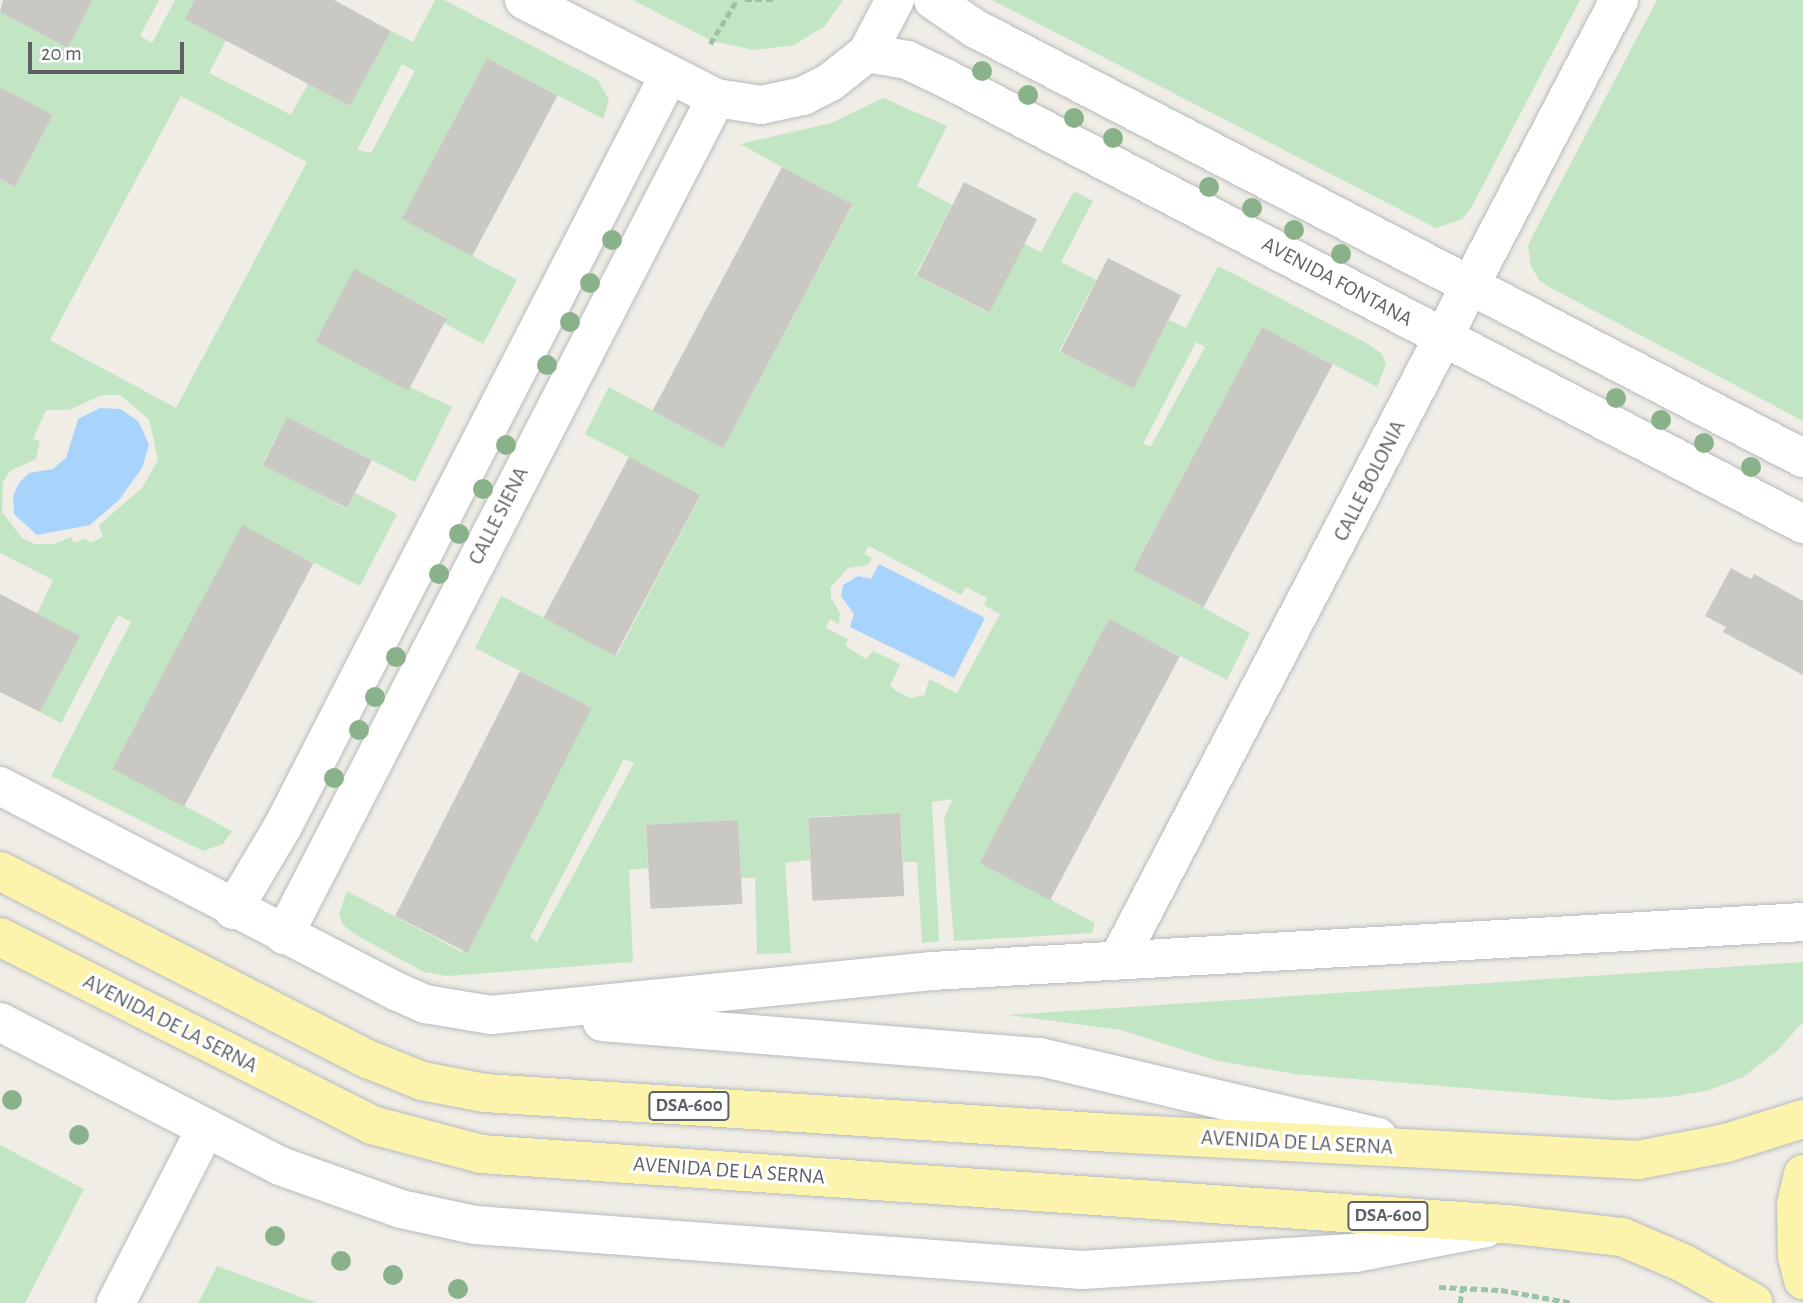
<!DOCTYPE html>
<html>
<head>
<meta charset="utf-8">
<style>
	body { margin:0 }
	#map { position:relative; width:1803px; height:1303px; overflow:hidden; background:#efede5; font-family:"Alegreya Sans",sans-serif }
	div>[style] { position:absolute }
	.green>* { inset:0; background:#c2e5c4 }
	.water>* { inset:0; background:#a8d3fc }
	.building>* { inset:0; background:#cac8c2; transform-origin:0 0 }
	.path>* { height:4.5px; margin-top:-2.25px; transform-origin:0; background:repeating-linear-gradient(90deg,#9ac4a8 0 7px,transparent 0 10.5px) }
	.roads { filter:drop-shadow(0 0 2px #b7babe) drop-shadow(0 0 2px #b7babe) }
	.minor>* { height:38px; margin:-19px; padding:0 19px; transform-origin:19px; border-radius:19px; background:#fff }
	.major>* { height:38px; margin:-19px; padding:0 19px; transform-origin:19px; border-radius:19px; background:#fcf4ad }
	.trees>* { width:20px; height:20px; margin:-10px; border-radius:50%; background:#8ab28a }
	span { translate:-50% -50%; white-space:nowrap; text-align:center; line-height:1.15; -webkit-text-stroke:6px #fff; paint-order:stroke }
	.shield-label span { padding:2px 5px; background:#fff; border:2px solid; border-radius:5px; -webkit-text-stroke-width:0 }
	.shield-label { font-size:19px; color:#5d6065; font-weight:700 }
	.street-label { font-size:21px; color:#5d6065 }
	.scale { position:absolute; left:28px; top:42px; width:156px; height:32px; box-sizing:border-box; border:4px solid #5d6065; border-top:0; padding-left:9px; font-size:21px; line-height:24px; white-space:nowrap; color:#5d6065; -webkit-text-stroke:5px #fff; paint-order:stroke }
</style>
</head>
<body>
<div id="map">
	<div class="green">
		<i style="clip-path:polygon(evenodd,93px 0,159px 0,140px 36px,152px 43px,175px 0,195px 0,226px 40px,209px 73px,291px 115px,308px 84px,350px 106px,391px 31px,413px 42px,435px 0,444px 0,598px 80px,609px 100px,603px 119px,487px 58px,402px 218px,517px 280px,483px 344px,444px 323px,446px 317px,355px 270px,335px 305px,316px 342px,452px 407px,415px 482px,287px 417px,262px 464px,347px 509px,355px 493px,397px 514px,360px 586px,242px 526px,113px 768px,232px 831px,223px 844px,203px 851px,51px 776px,131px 622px,118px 615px,61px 723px,40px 712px,79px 636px,37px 614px,53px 580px,0 553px,0 179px,15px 187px,53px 115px,0 87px,0 12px,68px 48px,93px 0,402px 64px,415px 71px,371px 153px,357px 150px,402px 64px,93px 0,181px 96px,307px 162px,176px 408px,50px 340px,181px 96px,93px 0,102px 395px,120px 395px,149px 419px,158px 460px,142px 488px,99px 525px,103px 537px,90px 543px,86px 538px,74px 543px,71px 537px,54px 544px,35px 544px,22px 538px,2px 512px,3px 482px,10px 471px,36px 459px,40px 441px,33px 439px,46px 410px,69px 410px,102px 395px)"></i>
		<i style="clip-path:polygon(633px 0,843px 0,825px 26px,794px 45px,754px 50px,712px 41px)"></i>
		<i style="clip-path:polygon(992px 0,1580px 0,1471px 208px,1462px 219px,1436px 228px)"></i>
		<i style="clip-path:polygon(1657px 0,1803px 0,1803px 421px,1551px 288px,1539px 280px,1531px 266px,1528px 246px,1534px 233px)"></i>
		<i style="clip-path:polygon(evenodd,883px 98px,947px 126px,917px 186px,952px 205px,915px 275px,988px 313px,1024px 244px,1041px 252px,1074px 191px,1093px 201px,1061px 262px,1096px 280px,1059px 351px,1133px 388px,1169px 320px,1186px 328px,1218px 266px,1368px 344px,1382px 354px,1386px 364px,1377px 387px,1262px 327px,1133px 569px,1250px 633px,1227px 680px,1109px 620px,980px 862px,1095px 923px,1092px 933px,954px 941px,944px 818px,953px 799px,932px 802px,939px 941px,922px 943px,917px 862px,903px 862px,900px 813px,808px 817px,810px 860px,785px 863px,791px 953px,757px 954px,755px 878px,741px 878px,737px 820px,646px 825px,648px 868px,629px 870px,633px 962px,447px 976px,424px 972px,356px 935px,343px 925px,339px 914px,347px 891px,462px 952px,591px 707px,475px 648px,501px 596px,617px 655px,701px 495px,585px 434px,609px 387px,723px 448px,853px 205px,740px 144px,831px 123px,883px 98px,1196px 342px,1205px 347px,1151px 446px,1143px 444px,1196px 342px,883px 98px,869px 546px,961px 595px,966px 587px,987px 598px,984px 605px,1000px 614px,957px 693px,929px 679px,925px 695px,911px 698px,898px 692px,890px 686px,900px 664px,873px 651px,866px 659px,845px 646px,848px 639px,826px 628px,830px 619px,839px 624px,840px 613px,831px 598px,831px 587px,848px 568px,868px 565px,872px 558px,864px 554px,869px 546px,883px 98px,624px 759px,634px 763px,537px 942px,530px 937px,624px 759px)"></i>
		<i style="clip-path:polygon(1803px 962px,1803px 1022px,1777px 1051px,1743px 1077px,1710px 1090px,1670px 1097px,1613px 1100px,1295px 1074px,1218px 1061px,1121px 1030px,1008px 1015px)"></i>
		<i style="clip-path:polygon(0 1145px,84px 1189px,25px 1303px,0 1303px)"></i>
		<i style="clip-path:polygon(217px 1266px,317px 1303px,198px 1303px)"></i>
	</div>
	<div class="water">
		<i style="clip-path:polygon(100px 408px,121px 409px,139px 422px,149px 445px,142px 468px,119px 500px,90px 525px,37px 535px,14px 514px,13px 496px,19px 483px,29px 473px,53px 469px,66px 458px,78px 419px)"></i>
		<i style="clip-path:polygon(879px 564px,985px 618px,954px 678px,850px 627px,854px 614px,841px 596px,843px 585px,858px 576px,871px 579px)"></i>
	</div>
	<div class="building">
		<i style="clip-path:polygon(3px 0,93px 0,68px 48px,0 12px)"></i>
		<i style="clip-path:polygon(195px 0,334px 0,391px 31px,350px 106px,185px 19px)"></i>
		<i style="left:487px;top:58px;width:80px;height:182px;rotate:28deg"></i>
		<i style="clip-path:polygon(0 87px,53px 115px,15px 187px,0 179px)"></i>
		<i style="left:782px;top:167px;width:80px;height:276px;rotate:28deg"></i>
		<i style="left:964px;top:182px;width:82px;height:105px;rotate:27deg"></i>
		<i style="left:1108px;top:258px;width:82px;height:105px;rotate:27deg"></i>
		<i style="left:354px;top:269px;width:105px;height:82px;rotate:28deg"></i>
		<i style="left:1262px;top:327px;width:80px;height:275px;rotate:28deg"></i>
		<i style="left:287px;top:417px;width:95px;height:54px;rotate:27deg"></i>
		<i style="left:629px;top:457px;width:81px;height:182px;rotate:28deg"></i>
		<i style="left:242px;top:525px;width:81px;height:276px;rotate:28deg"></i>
		<i style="clip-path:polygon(1731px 568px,1751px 579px,1754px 574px,1803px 601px,1803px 675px,1723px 632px,1726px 627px,1705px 616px)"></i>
		<i style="clip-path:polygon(0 594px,80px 636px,40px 712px,0 692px)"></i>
		<i style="left:1109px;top:619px;width:80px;height:276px;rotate:28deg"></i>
		<i style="left:520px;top:671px;width:81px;height:275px;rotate:27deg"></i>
		<i style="left:900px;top:813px;width:83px;height:92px;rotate:87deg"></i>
		<i style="left:738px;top:820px;width:84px;height:92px;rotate:87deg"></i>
	</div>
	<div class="path">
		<i style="left:745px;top:0;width:31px"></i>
		<i style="left:710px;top:44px;width:52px;rotate:-58.5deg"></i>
		<i style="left:1439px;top:1287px;width:62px;rotate:2.8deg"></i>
		<i style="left:1501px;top:1290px;width:73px;rotate:10.2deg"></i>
		<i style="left:1460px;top:1303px;width:15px;rotate:-82deg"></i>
	</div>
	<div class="roads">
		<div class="minor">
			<i style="left:524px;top:0;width:216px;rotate:27deg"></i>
			<i style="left:716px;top:98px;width:46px;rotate:8.8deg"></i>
			<i style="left:761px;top:105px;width:43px;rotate:-12.1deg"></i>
			<i style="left:803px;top:96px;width:29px;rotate:-27deg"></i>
			<i style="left:829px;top:83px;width:48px;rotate:-38.3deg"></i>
			<i style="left:867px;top:53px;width:60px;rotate:-62.2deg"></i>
			<i style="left:933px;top:0;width:50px;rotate:34.3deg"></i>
			<i style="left:974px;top:28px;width:934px;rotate:27.42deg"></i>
			<i style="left:867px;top:53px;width:41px;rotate:9.9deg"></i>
			<i style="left:907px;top:60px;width:44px;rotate:25.4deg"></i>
			<i style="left:947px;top:79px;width:965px;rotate:27.47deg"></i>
			<i style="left:0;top:786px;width:448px;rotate:27.4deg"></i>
			<i style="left:398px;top:992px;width:30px;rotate:24deg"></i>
			<i style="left:425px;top:1004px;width:67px;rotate:9.5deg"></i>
			<i style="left:491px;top:1015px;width:443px;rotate:-5.7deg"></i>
			<i style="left:932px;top:971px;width:872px;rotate:-3.22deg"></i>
			<i style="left:233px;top:910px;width:98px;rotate:-59.2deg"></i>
			<i style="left:283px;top:826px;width:844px;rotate:-62.8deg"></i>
			<i style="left:284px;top:935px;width:942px;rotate:-62.7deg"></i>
			<i style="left:1118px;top:960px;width:1083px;rotate:-62.44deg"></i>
			<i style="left:0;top:1022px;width:315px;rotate:27.2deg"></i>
			<i style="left:280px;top:1166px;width:128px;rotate:19.6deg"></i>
			<i style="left:401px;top:1209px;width:76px;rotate:12.2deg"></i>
			<i style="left:475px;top:1225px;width:609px;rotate:4.24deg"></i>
			<i style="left:1082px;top:1270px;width:274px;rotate:-3.6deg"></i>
			<i style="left:1355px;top:1253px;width:133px;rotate:-10.8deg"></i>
			<i style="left:602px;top:1022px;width:439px;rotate:4.6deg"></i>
			<i style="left:1040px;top:1057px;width:347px;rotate:13.3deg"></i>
			<i style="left:116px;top:1303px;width:197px;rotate:-62.8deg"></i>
		</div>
		<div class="major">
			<i style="left:0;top:871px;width:415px;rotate:27.1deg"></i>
			<i style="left:370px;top:1060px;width:56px;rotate:22deg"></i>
			<i style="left:422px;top:1081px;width:64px;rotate:10.8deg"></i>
			<i style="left:485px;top:1093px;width:628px;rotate:3.65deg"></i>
			<i style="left:1112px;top:1133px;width:527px;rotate:2.94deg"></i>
			<i style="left:1638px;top:1160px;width:90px;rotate:-10.9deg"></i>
			<i style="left:1726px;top:1143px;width:81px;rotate:-17.3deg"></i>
			<i style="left:0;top:937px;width:417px;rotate:26.8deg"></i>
			<i style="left:372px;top:1125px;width:113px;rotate:14.9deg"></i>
			<i style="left:481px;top:1154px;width:1027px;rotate:3.91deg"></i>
			<i style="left:1506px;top:1224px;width:117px;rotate:6.4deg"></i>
			<i style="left:1622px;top:1237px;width:66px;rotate:23.1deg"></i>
			<i style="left:1683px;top:1263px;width:81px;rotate:29.4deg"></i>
			<i style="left:1803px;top:1174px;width:32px;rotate:103deg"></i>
			<i style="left:1796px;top:1205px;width:51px;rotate:88.9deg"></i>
			<i style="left:1797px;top:1256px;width:25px;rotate:76deg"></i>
		</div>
	</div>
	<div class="trees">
		<i style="left:982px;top:71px"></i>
		<i style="left:1028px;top:95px"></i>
		<i style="left:1074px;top:118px"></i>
		<i style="left:1113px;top:138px"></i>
		<i style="left:1209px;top:187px"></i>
		<i style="left:1252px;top:208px"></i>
		<i style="left:1294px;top:230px"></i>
		<i style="left:612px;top:240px"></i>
		<i style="left:1341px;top:254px"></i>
		<i style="left:590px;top:283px"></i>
		<i style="left:570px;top:322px"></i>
		<i style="left:547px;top:365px"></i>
		<i style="left:1616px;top:398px"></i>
		<i style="left:1661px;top:420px"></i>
		<i style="left:1704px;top:443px"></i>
		<i style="left:506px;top:445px"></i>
		<i style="left:1751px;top:467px"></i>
		<i style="left:483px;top:489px"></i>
		<i style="left:459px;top:534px"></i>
		<i style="left:439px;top:574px"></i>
		<i style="left:396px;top:657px"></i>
		<i style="left:375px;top:697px"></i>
		<i style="left:359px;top:730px"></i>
		<i style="left:334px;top:778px"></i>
		<i style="left:12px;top:1100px"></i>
		<i style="left:79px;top:1135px"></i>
		<i style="left:275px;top:1236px"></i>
		<i style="left:341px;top:1261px"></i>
		<i style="left:393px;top:1275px"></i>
		<i style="left:458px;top:1289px"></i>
	</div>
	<div class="shield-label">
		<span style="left:689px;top:1106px">DSA-600</span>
		<span style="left:1388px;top:1216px">DSA-600</span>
	</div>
	<div class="street-label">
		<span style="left:1337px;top:282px;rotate:28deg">AVENIDA FONTANA</span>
		<span style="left:1370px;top:481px;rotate:-63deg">CALLE BOLONIA</span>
		<span style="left:499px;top:516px;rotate:-63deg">CALLE SIENA</span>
		<span style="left:170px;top:1024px;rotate:27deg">AVENIDA DE LA SERNA</span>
		<span style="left:1297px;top:1143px;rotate:3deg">AVENIDA DE LA SERNA</span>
		<span style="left:729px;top:1171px;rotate:4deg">AVENIDA DE LA SERNA</span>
	</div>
	<div class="scale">20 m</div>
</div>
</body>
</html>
